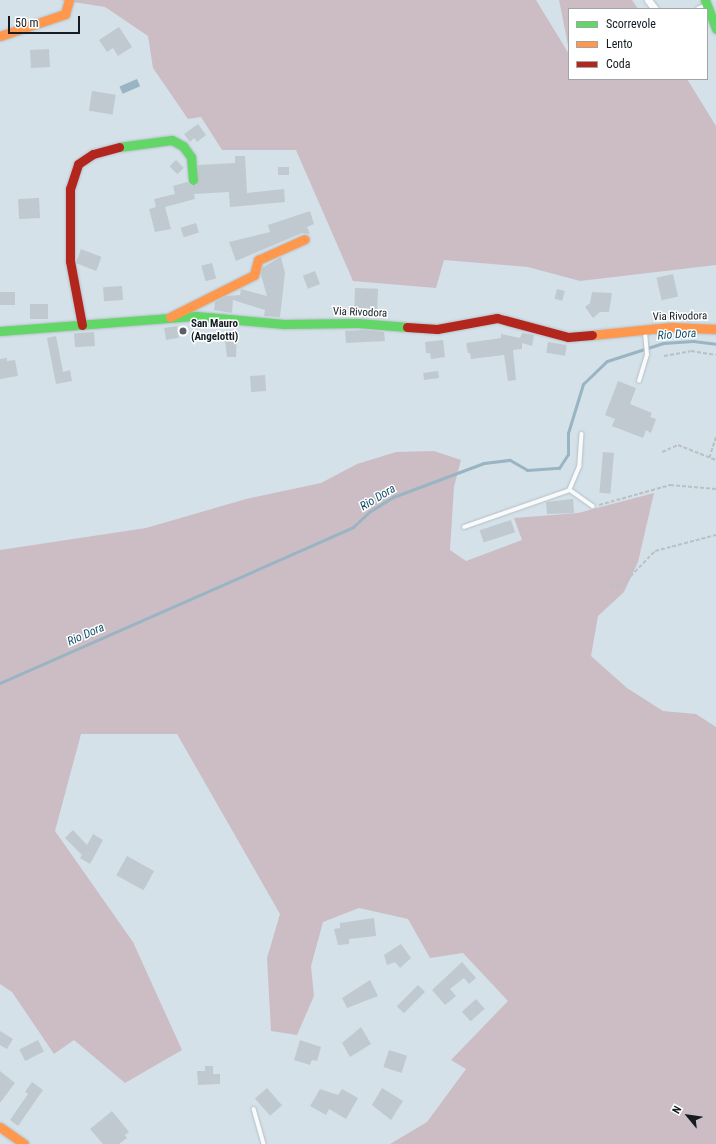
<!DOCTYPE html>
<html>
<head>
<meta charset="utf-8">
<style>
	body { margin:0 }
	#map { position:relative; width:716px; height:1144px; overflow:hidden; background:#d4e1e9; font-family:"Roboto Condensed",sans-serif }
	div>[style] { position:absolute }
	.forest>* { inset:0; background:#ccbdc5 }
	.water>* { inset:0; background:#99b4c2; transform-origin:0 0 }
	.stream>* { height:3px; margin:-1.5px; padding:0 1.5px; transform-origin:1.5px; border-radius:1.5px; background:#99b4c2 }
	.building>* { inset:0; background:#bfc9cf; transform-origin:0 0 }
	.path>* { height:1.5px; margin-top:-0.75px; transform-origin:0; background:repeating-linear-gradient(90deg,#bbc0c3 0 4px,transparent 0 6px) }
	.roads { filter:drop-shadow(0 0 1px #b5bfc5) drop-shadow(0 0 1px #b5bfc5) }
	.lane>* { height:3.5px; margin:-1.75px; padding:0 1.75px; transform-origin:1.75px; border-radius:1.75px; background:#f9fafc }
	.street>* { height:7px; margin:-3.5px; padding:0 3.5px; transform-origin:3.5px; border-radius:3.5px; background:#f9fafc }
	.fast>* { height:9px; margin:-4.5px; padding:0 4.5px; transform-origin:4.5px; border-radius:4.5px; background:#63d668 }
	.slow>* { height:9px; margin:-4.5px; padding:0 4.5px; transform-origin:4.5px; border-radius:4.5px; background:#ff974d }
	.jam>* { height:9px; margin:-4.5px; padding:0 4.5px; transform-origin:4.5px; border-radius:4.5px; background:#b3261e }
	.dots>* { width:11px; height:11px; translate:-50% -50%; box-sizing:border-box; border:2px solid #fff; border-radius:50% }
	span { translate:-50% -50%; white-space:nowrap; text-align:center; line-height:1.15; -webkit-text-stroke:3px #fff; paint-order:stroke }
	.street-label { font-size:11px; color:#141c21 }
	.poi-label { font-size:11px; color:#141c21; font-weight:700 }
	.left { translate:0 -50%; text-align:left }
	.water-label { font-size:12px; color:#18536e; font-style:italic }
	.legend { position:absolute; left:568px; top:8px; width:140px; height:72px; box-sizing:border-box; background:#fff; border:1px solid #a1a4a6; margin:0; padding:5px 7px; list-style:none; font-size:12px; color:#141c21 }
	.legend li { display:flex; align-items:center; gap:8px; height:20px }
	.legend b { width:20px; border:1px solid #a1a4a6 }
	.north { position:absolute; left:668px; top:1096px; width:40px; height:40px; -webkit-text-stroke:3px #fff; paint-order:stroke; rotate:299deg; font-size:11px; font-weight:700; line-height:16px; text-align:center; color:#141c21 }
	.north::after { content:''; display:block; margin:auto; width:14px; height:18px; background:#141c21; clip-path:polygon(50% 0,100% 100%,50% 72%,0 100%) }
	.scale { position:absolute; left:8px; top:16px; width:72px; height:18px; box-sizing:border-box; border:2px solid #141c21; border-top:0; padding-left:5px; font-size:12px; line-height:14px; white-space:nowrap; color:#141c21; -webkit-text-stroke:3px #fff; paint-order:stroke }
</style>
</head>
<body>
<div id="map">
	<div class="forest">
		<i style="clip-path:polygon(60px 0,536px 0,569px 54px,569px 79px,687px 79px,716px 126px,716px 265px,580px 281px,528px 267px,444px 260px,436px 288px,353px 281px,296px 150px,222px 150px,201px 117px,188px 119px,153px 68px,148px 36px,105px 7px)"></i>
		<i style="clip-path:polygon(559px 0,632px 0,638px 9px,569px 9px,569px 50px)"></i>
		<i style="clip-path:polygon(434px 451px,461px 460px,454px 487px,450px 550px,466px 561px,522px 540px,514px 518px,578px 513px,654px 493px,638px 562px,624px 592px,598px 616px,591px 656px,627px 688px,663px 711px,696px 714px,716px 727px,716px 1144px,390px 1144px,427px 1122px,466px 1069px,451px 1060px,508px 1001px,463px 953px,430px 958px,408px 919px,359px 908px,323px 922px,311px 966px,314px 996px,297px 1035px,271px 1031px,267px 958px,280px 914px,177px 734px,81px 734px,55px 831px,133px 942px,182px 1050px,125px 1083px,74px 1040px,54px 1054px,12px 992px,0 984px,0 550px,146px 528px,246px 499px,321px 483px,357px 464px,396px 452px)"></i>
	</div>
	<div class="water">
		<i style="left:137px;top:79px;width:8px;height:19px;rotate:67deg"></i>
	</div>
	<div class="stream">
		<i style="left:0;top:683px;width:386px;rotate:-23.8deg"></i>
		<i style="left:353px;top:527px;width:22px;rotate:-43deg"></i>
		<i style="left:369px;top:512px;width:28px;rotate:-32deg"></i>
		<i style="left:393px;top:497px;width:97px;rotate:-20.5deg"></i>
		<i style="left:484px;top:463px;width:26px;rotate:-7deg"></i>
		<i style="left:510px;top:460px;width:20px;rotate:30deg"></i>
		<i style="left:527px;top:470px;width:32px;rotate:-4deg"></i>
		<i style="left:559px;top:468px;width:17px;rotate:-57deg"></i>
		<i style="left:568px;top:454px;width:21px;rotate:-90deg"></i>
		<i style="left:568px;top:433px;width:51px;rotate:-73deg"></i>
		<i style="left:583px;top:384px;width:33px;rotate:-44deg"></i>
		<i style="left:607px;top:361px;width:59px;rotate:-17.8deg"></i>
		<i style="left:663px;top:343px;width:30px;rotate:-4deg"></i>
		<i style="left:693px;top:341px;width:23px;rotate:7deg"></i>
	</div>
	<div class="building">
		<i style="clip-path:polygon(119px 27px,132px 47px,118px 56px,113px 48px,107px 52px,99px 40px)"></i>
		<i style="left:49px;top:49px;width:18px;height:19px;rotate:87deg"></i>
		<i style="left:92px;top:91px;width:24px;height:20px;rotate:9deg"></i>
		<i style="clip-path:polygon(198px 124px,206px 135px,197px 142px,194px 138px,190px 142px,184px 134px)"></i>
		<i style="clip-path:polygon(235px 156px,245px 156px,247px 193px,284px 189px,285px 202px,230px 207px,229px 192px,194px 194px,195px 199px,165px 207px,171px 229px,155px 232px,149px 209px,156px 207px,154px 199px,175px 194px,173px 186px,187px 182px,191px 186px,197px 185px,198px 165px,235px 163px)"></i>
		<i style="left:176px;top:160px;width:11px;height:9px;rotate:45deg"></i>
		<i style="left:289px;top:167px;width:8px;height:11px;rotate:90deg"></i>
		<i style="left:39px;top:198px;width:20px;height:21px;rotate:87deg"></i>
		<i style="clip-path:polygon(310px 211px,314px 224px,307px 227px,310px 234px,302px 233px,236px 261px,229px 242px,270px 232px,268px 225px)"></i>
		<i style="left:196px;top:223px;width:10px;height:16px;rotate:73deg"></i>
		<i style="left:81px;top:249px;width:22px;height:15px;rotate:21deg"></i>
		<i style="clip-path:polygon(281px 257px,285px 273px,280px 317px,264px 316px,265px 310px,233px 300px,232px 313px,214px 310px,215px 302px,226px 296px,240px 295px,241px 289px,267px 296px,261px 275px,262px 268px)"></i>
		<i style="left:212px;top:263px;width:16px;height:11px;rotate:75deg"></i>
		<i style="left:315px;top:271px;width:14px;height:13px;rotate:69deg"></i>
		<i style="left:673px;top:274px;width:23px;height:17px;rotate:77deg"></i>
		<i style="left:122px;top:286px;width:14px;height:19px;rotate:86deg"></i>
		<i style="left:355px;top:288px;width:23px;height:20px;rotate:2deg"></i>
		<i style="left:557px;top:289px;width:8px;height:10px;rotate:14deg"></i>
		<i style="left:0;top:292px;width:15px;height:13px"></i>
		<i style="clip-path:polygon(592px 292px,612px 293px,609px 312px,600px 312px,593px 318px,585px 307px,590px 303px)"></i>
		<i style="left:30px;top:304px;width:18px;height:15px"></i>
		<i style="left:177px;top:326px;width:12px;height:13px;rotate:81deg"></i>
		<i style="clip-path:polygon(365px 330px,384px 332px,385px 341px,346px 343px,345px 331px)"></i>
		<i style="left:94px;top:332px;width:14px;height:20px;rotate:86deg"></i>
		<i style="clip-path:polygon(237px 332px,236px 357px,227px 357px,224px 333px)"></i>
		<i style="clip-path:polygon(522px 333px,534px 335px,532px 346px,522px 343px,522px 349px,513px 350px,516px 380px,508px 381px,504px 355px,471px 359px,470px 353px,468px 353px,466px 343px,501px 338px,501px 334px,520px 338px)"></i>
		<i style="clip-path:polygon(56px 336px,63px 372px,70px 370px,72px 381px,56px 384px,47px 338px)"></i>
		<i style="clip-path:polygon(443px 340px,445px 357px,431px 359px,430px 353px,426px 353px,425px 342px)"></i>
		<i style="left:548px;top:342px;width:19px;height:11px;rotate:9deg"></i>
		<i style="clip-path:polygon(7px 358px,7px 361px,15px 360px,18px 376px,0 379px,0 359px)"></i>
		<i style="left:438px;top:371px;width:7px;height:15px;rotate:82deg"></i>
		<i style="left:265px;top:375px;width:16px;height:15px;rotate:86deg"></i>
		<i style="clip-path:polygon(618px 381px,636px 388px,630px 404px,652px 413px,650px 417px,656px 419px,651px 433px,646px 430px,643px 438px,612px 426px,615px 419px,605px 415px)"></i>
		<i style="left:603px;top:452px;width:11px;height:41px;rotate:5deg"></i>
		<i style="clip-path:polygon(573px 499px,574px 513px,547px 514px,546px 502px)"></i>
		<i style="left:511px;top:520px;width:13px;height:33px;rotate:72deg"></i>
		<i style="clip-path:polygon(73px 830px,87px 845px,93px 834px,103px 840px,90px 864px,80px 858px,82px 855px,65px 838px)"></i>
		<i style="left:127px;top:856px;width:31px;height:22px;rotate:29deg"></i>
		<i style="clip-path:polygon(374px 918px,376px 936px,349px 939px,349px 944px,338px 945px,334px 929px,340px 928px,340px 923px)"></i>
		<i style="clip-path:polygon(401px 944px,411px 958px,400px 968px,395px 962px,387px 965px,384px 955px)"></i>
		<i style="clip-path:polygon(462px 962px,476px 978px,469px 984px,464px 978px,450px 989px,456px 996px,445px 1005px,432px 990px)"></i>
		<i style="clip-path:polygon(370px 980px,378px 996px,347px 1008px,342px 998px)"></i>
		<i style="left:418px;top:985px;width:10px;height:30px;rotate:45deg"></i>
		<i style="left:476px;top:999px;width:13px;height:19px;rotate:48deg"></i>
		<i style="clip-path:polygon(361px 1027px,371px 1044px,350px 1057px,342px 1043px)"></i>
		<i style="clip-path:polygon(0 1031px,13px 1039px,7px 1049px,0 1045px)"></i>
		<i style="left:38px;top:1040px;width:13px;height:21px;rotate:63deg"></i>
		<i style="clip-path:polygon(300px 1040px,321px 1047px,317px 1061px,312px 1060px,310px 1065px,294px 1060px)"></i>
		<i style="left:389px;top:1050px;width:19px;height:18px;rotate:18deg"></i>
		<i style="clip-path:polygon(205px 1066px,213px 1066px,213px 1074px,220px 1074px,220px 1084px,198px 1085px,197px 1071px,205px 1071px)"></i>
		<i style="clip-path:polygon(0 1071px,15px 1083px,0 1103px)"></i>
		<i style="clip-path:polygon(32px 1082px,43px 1090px,18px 1126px,10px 1120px,28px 1094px,25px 1092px)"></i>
		<i style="left:267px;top:1088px;width:23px;height:16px;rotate:49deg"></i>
		<i style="clip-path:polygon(382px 1088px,403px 1101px,391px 1120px,372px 1105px)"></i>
		<i style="clip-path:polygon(320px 1089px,338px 1095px,342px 1089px,358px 1098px,346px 1119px,329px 1109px,326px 1115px,310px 1106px)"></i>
		<i style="clip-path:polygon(112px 1111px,129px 1132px,125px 1135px,127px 1138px,119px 1144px,103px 1144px,90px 1129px)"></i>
	</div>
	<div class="path">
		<i style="left:664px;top:356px;width:27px;rotate:-10deg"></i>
		<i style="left:691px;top:351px;width:25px;rotate:9deg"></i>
		<i style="left:662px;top:452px;width:17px;rotate:-24deg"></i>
		<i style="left:678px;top:445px;width:41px;rotate:21.5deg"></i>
		<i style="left:709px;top:458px;width:22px;rotate:-72deg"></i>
		<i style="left:599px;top:505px;width:74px;rotate:-15.7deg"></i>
		<i style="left:670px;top:485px;width:46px;rotate:5deg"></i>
		<i style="left:610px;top:586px;width:12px;rotate:-5deg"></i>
		<i style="left:622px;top:585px;width:47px;rotate:-45.9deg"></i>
		<i style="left:655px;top:551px;width:63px;rotate:-14.7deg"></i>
	</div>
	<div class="roads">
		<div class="lane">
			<i style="left:639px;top:381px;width:27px;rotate:-73deg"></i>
			<i style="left:647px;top:355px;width:24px;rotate:-95deg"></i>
			<i style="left:582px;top:434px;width:32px;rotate:94deg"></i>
			<i style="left:580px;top:466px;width:26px;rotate:113deg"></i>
			<i style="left:570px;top:490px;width:28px;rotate:35deg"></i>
			<i style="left:464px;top:527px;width:112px;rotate:-19.2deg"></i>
			<i style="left:254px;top:1109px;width:36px;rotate:74deg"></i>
		</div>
		<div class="street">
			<i style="left:648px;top:0;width:11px;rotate:52deg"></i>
			<i style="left:699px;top:9px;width:9px;rotate:-21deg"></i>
		</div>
		<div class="fast">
			<i style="left:705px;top:0;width:31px;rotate:69deg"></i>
			<i style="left:119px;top:147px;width:53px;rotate:-7.5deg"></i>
			<i style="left:172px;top:140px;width:13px;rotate:29deg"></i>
			<i style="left:183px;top:146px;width:14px;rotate:54deg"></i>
			<i style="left:191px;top:157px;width:23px;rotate:85deg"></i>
			<i style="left:0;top:331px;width:197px;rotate:-4.4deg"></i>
			<i style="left:196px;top:316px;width:88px;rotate:5.2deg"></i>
			<i style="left:284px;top:324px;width:74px;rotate:-0.8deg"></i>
			<i style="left:358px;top:323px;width:49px;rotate:4.7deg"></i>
		</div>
		<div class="slow">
			<i style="left:0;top:36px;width:69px;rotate:-18.7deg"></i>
			<i style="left:65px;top:14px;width:15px;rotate:-74deg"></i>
			<i style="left:170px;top:317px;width:94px;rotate:-26.6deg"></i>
			<i style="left:254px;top:275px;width:16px;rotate:-75deg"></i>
			<i style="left:258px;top:260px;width:51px;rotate:-24.1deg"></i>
			<i style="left:592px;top:335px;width:79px;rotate:-5.8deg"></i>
			<i style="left:671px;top:327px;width:45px;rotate:2.5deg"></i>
			<i style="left:0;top:1127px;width:29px;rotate:35deg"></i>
		</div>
		<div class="jam">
			<i style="left:82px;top:325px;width:65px;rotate:-100.6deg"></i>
			<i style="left:70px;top:261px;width:72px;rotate:-90deg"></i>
			<i style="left:70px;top:189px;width:26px;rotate:-72deg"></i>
			<i style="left:78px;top:164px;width:18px;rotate:-34deg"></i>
			<i style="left:93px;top:154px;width:27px;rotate:-15deg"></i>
			<i style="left:407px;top:327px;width:30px;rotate:4deg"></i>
			<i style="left:437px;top:329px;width:61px;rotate:-10.4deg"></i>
			<i style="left:497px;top:318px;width:73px;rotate:15deg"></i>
			<i style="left:568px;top:337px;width:24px;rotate:-5deg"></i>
		</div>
	</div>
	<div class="dots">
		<i style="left:183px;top:331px;background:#576167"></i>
	</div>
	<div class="street-label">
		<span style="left:360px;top:313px;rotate:2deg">Via Rivodora</span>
		<span style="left:680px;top:317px;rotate:-1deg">Via Rivodora</span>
	</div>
	<div class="poi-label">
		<span class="left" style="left:191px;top:331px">San Mauro<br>(Angelotti)</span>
	</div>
	<div class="water-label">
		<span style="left:677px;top:335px;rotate:-4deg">Rio Dora</span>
		<span style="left:378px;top:498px;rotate:-31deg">Rio Dora</span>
		<span style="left:86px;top:635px;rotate:-24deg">Rio Dora</span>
	</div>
	<ul class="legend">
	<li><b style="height:5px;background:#63d668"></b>Scorrevole</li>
	<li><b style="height:5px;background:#ff974d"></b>Lento</li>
	<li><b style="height:5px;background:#b3261e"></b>Coda</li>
	</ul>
	<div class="north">N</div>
	<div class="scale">50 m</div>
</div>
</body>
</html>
